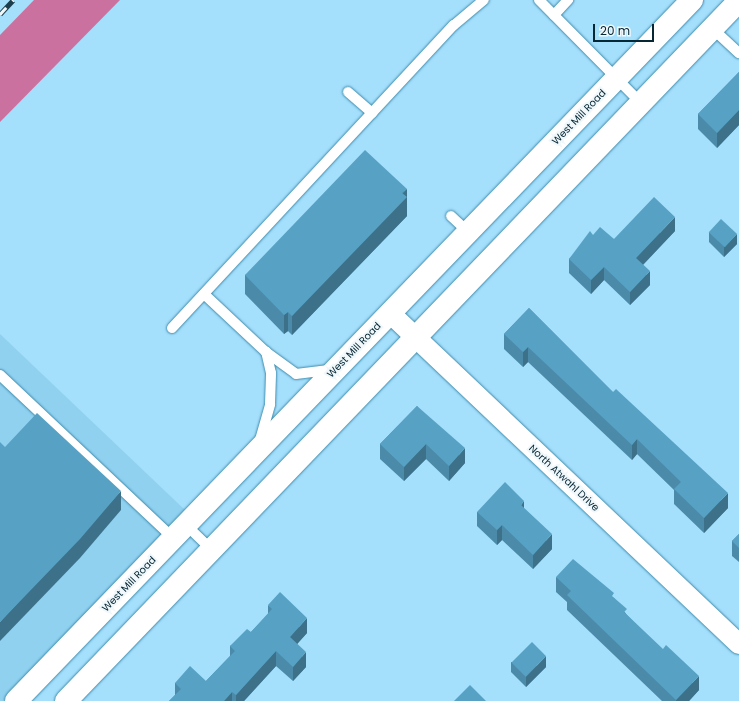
<!DOCTYPE html>
<html>
<head>
<meta charset="utf-8">
<style>
	body { margin:0 }
	#map { position:relative; width:739px; height:701px; overflow:hidden; background:#a4dffc; font-family:Poppins,sans-serif }
	div>[style] { position:absolute }
	.built>* { inset:0; background:#90d1f0 }
	.forest>* { inset:0; background:#cb719f }
	.roads { filter:drop-shadow(0 0 1px #3f8bac) drop-shadow(0 0 1px #3f8bac) }
	.service>* { height:10px; margin:-5px; padding:0 5px; transform-origin:5px; border-radius:5px; background:#fff }
	.minor>* { height:20px; margin:-10px; padding:0 10px; transform-origin:10px; border-radius:10px; background:#fff }
	.secondary>* { height:22px; margin:-11px; padding:0 11px; transform-origin:11px; border-radius:11px; background:#fff }
	.rail>* { height:4.5px; margin-top:-2.25px; transform-origin:0; background:repeating-linear-gradient(90deg,#f0f8fb 0 9px,#1b3f4e 0 18px); box-sizing:border-box; border-block:1px solid #1b3f4e }
	.wall>* { inset:0; background:#4b8ba9 }
	.shaded-wall>* { inset:0; background:#3d7189 }
	.building>* { inset:0; background:#57a2c4; transform-origin:0 0 }
	span { translate:-50% -50%; white-space:nowrap; text-align:center; line-height:1.15; -webkit-text-stroke:4px #f0f8fb; paint-order:stroke }
	.street-label { font-size:10px; color:#062734 }
	.scale { position:absolute; left:593px; top:24px; width:61px; height:18px; box-sizing:border-box; border:2px solid #062734; border-top:0; padding-left:5px; font-size:12px; line-height:14px; white-space:nowrap; color:#062734; -webkit-text-stroke:3px #f0f8fb; paint-order:stroke }
</style>
</head>
<body>
<div id="map">
	<div class="built">
		<i style="clip-path:polygon(0 334px,185px 510px,3px 701px,0 701px)"></i>
	</div>
	<div class="forest">
		<i style="clip-path:polygon(34px 0,120px 0,0 122px,0 35px)"></i>
	</div>
	<div class="roads">
		<div class="service">
			<i style="left:539px;top:0;width:145px;rotate:45.3deg"></i>
			<i style="left:554px;top:15px;width:21px;rotate:-47deg"></i>
			<i style="left:712px;top:28px;width:37px;rotate:43deg"></i>
			<i style="left:348px;top:92px;width:32px;rotate:41deg"></i>
			<i style="left:451px;top:216px;width:23px;rotate:43deg"></i>
			<i style="left:204px;top:294px;width:85px;rotate:43.1deg"></i>
			<i style="left:266px;top:352px;width:37px;rotate:36deg"></i>
			<i style="left:296px;top:374px;width:33px;rotate:-7deg"></i>
			<i style="left:172px;top:328px;width:414px;rotate:-47.1deg"></i>
			<i style="left:454px;top:25px;width:39px;rotate:-40deg"></i>
			<i style="left:0;top:375px;width:238px;rotate:43.3deg"></i>
			<i style="left:260px;top:440px;width:37px;rotate:-74deg"></i>
			<i style="left:270px;top:404px;width:31px;rotate:-88deg"></i>
			<i style="left:271px;top:373px;width:22px;rotate:-103deg"></i>
			<i style="left:186px;top:525px;width:36px;rotate:44deg"></i>
		</div>
		<div class="minor">
			<i style="left:390px;top:313px;width:481px;rotate:43.5deg"></i>
		</div>
		<div class="secondary">
			<i style="left:16px;top:701px;width:974px;rotate:-46.04deg"></i>
			<i style="left:66px;top:701px;width:971px;rotate:-46.13deg"></i>
		</div>
	</div>
	<div class="rail">
		<i style="left:0;top:14px;width:19px;rotate:-47deg"></i>
	</div>
	<div class="wall">
		<i style="clip-path:polygon(739px 72px,739px 125px,717px 148px,698px 129px,698px 114px)"></i>
		<i style="clip-path:polygon(407px 189px,407px 216px,292px 335px,288px 331px,284px 334px,245px 294px,245px 275px)"></i>
		<i style="clip-path:polygon(675px 231px,643px 265px,650px 285px,630px 305px,604px 280px,591px 294px,569px 273px,569px 259px,593px 235px,614px 239px)"></i>
		<i style="clip-path:polygon(709px 232px,737px 244px,724px 257px,709px 242px)"></i>
		<i style="clip-path:polygon(529px 308px,728px 508px,704px 533px,674px 504px,674px 490px,637px 454px,632px 460px,528px 362px,523px 367px,504px 349px,504px 334px)"></i>
		<i style="clip-path:polygon(417px 406px,465px 463px,449px 481px,426px 459px,404px 481px,380px 459px,380px 444px)"></i>
		<i style="clip-path:polygon(524px 509px,552px 549px,533px 569px,502px 540px,497px 545px,477px 526px,477px 512px)"></i>
		<i style="clip-path:polygon(739px 534px,739px 562px,732px 556px,732px 541px)"></i>
		<i style="clip-path:polygon(556px 577px,614px 598px,627px 615px,699px 690px,689px 701px,662px 701px,567px 610px,567px 602px,556px 592px)"></i>
		<i style="clip-path:polygon(268px 605px,307px 633px,297px 644px,306px 667px,293px 681px,276px 666px,244px 701px,169px 701px,175px 695px,175px 683px,206px 681px,230px 656px,230px 646px,251px 632px,268px 614px)"></i>
		<i style="clip-path:polygon(511px 662px,546px 667px,526px 687px,511px 672px)"></i>
	</div>
	<div class="shaded-wall">
		<i style="clip-path:polygon(739px 110px,739px 125px,717px 148px,717px 133px)"></i>
		<i style="clip-path:polygon(407px 189px,407px 216px,292px 335px,292px 316px)"></i>
		<i style="clip-path:polygon(675px 217px,675px 231px,636px 272px,636px 258px)"></i>
		<i style="clip-path:polygon(737px 234px,737px 244px,724px 257px,724px 247px)"></i>
		<i style="clip-path:polygon(604px 267px,604px 280px,591px 294px,591px 280px)"></i>
		<i style="clip-path:polygon(650px 271px,650px 285px,630px 305px,630px 292px)"></i>
		<i style="clip-path:polygon(288px 312px,288px 331px,284px 334px,284px 315px)"></i>
		<i style="clip-path:polygon(528px 347px,528px 362px,523px 367px,523px 352px)"></i>
		<i style="clip-path:polygon(637px 439px,637px 454px,632px 460px,632px 445px)"></i>
		<i style="clip-path:polygon(426px 444px,426px 459px,404px 481px,404px 467px)"></i>
		<i style="clip-path:polygon(465px 448px,465px 463px,449px 481px,449px 466px)"></i>
		<i style="clip-path:polygon(121px 491px,121px 510px,80px 558px,0 641px,0 622px)"></i>
		<i style="clip-path:polygon(728px 493px,728px 508px,704px 533px,704px 518px)"></i>
		<i style="clip-path:polygon(524px 501px,524px 516px,521px 505px)"></i>
		<i style="clip-path:polygon(502px 525px,502px 540px,497px 545px,497px 530px)"></i>
		<i style="clip-path:polygon(552px 534px,552px 549px,533px 569px,533px 555px)"></i>
		<i style="clip-path:polygon(307px 618px,307px 633px,290px 652px,290px 637px)"></i>
		<i style="clip-path:polygon(276px 651px,276px 666px,244px 701px,236px 701px,236px 695px)"></i>
		<i style="clip-path:polygon(306px 652px,306px 667px,293px 681px,293px 667px)"></i>
		<i style="clip-path:polygon(546px 656px,546px 667px,526px 687px,526px 677px)"></i>
		<i style="clip-path:polygon(699px 676px,699px 690px,689px 701px,676px 701px,676px 700px)"></i>
		<i style="clip-path:polygon(232px 692px,232px 701px,224px 701px)"></i>
	</div>
	<div class="building">
		<i style="clip-path:polygon(739px 72px,739px 110px,717px 133px,698px 114px)"></i>
		<i style="clip-path:polygon(365px 150px,407px 189px,402px 193px,407px 197px,292px 316px,288px 312px,284px 315px,245px 275px)"></i>
		<i style="clip-path:polygon(654px 197px,675px 217px,636px 258px,650px 271px,630px 292px,604px 267px,591px 280px,569px 259px,590px 231px,593px 235px,600px 227px,614px 239px)"></i>
		<i style="left:721px;top:219px;width:22px;height:18px;rotate:43deg"></i>
		<i style="clip-path:polygon(529px 308px,613px 392px,616px 389px,728px 493px,704px 518px,674px 489px,681px 482px,637px 439px,632px 445px,528px 347px,523px 352px,504px 334px)"></i>
		<i style="clip-path:polygon(417px 406px,465px 448px,449px 466px,426px 444px,404px 467px,380px 444px)"></i>
		<i style="clip-path:polygon(37px 413px,121px 491px,80px 539px,0 622px,0 442px,5px 447px)"></i>
		<i style="clip-path:polygon(505px 482px,524px 501px,521px 505px,552px 534px,533px 555px,502px 525px,497px 530px,477px 512px)"></i>
		<i style="clip-path:polygon(739px 534px,739px 548px,732px 541px)"></i>
		<i style="clip-path:polygon(573px 559px,614px 593px,612px 596px,627px 609px,624px 612px,663px 649px,666px 645px,699px 676px,676px 700px,567px 595px,571px 591px,556px 577px)"></i>
		<i style="clip-path:polygon(280px 592px,307px 618px,290px 637px,306px 652px,293px 667px,276px 651px,236px 695px,232px 692px,224px 701px,169px 701px,181px 689px,175px 683px,190px 666px,206px 681px,235px 651px,230px 646px,247px 629px,251px 632px,272px 609px,268px 605px)"></i>
		<i style="left:532px;top:642px;width:20px;height:29px;rotate:45deg"></i>
		<i style="clip-path:polygon(470px 685px,486px 701px,454px 701px)"></i>
	</div>
	<div class="street-label">
		<span style="left:579px;top:117px;rotate:-46deg">West Mill Road</span>
		<span style="left:354px;top:350px;rotate:-46deg">West Mill Road</span>
		<span style="left:564px;top:478px;rotate:43deg">North Atwahl Drive</span>
		<span style="left:129px;top:584px;rotate:-46deg">West Mill Road</span>
	</div>
	<div class="scale">20 m</div>
</div>
</body>
</html>
